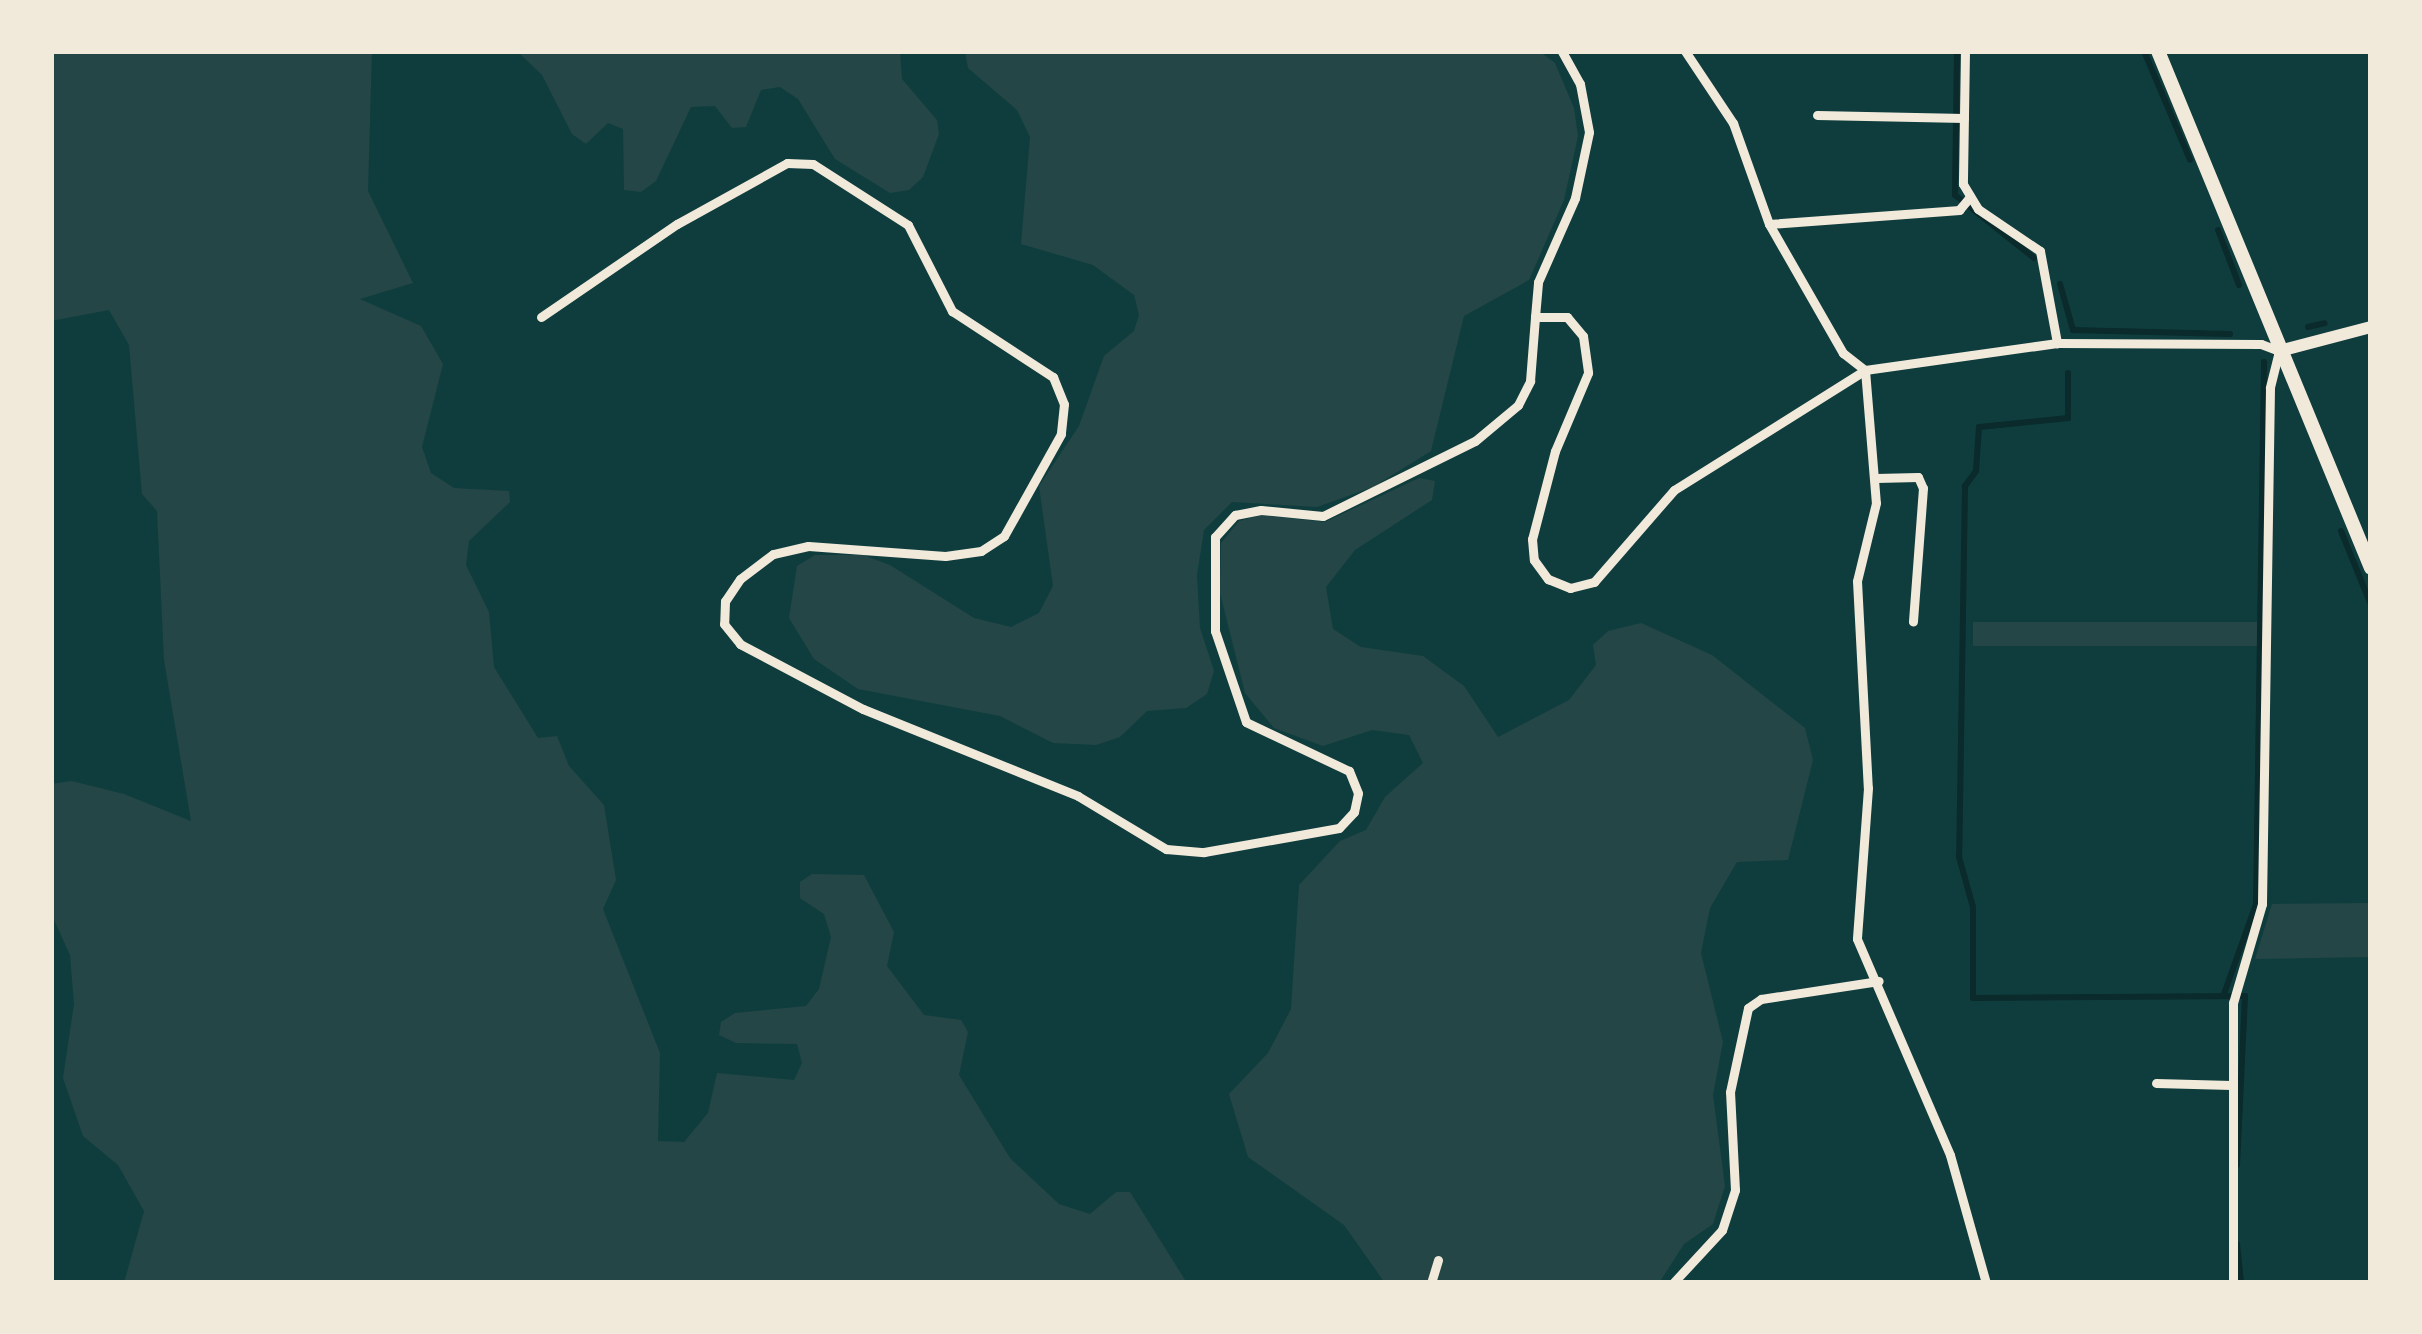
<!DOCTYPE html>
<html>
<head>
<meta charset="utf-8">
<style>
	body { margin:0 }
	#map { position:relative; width:2422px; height:1334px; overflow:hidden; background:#0f3d3e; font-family:Lato,sans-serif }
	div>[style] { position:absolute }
	.green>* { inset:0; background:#244646; transform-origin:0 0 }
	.stream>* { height:6px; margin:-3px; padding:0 3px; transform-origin:3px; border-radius:3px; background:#0a2a2b }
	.minor>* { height:9px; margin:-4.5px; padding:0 4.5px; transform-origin:4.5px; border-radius:4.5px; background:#f1e9da }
	.tertiary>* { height:12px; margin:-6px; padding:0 6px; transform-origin:6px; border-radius:6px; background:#f1e9da }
	.secondary>* { height:14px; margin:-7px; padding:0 7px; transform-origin:7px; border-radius:7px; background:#f1e9da }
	span { translate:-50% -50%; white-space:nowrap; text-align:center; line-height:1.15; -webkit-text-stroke:9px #f1e9da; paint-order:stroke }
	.frame { position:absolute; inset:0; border:54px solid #f1e9da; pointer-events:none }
</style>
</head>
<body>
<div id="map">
	<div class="green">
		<i style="clip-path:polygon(51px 51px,372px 51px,368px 191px,413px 283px,360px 299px,421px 326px,443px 364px,422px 447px,431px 473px,454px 488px,509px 491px,510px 502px,469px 541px,466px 565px,489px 612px,494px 667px,538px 738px,557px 736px,569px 766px,604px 805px,616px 880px,603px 909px,660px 1053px,658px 1141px,684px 1142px,708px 1113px,717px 1073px,794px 1080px,802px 1063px,797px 1044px,736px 1043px,719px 1035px,721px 1022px,735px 1013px,806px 1006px,819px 989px,831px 937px,824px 914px,800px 898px,800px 882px,812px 874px,864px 875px,894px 932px,887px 966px,924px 1015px,961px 1020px,968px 1032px,959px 1075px,1010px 1158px,1059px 1204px,1090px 1214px,1116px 1192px,1130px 1192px,1187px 1283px,124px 1283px,144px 1211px,118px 1165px,83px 1136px,63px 1078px,74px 1004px,70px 955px,51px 913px,51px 784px,72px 781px,124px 794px,191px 821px,164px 660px,157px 511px,142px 494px,129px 345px,109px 310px,51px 321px)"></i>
		<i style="clip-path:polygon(517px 51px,900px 51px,902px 79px,937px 120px,939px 134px,923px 177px,909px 190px,890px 193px,835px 159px,798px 99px,780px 87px,761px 90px,746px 127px,732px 128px,715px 106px,691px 107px,656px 181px,641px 192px,624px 190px,623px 129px,608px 123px,586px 144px,572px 134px,542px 75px)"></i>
		<i style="clip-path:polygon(965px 51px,1539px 51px,1555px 63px,1574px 108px,1578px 136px,1564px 200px,1529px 280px,1464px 316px,1431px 451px,1373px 487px,1317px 507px,1232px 502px,1204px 530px,1197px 575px,1200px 628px,1214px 671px,1207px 694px,1186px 708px,1147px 711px,1120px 737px,1096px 745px,1053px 743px,1000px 716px,858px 689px,814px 659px,789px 618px,797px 566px,815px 555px,863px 555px,890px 565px,974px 618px,1011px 627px,1039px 613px,1053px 586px,1039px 486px,1079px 426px,1104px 356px,1134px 331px,1139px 315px,1134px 295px,1093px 265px,1021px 244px,1030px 137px,1017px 110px,968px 68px)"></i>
		<i style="clip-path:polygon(1419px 478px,1435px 481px,1432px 500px,1355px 550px,1326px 587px,1333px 629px,1361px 647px,1423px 656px,1464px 686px,1498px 737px,1569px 700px,1596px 665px,1593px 645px,1608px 631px,1641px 623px,1712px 655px,1805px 728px,1813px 760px,1788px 860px,1737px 862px,1710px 908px,1701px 953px,1723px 1042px,1713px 1095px,1725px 1186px,1713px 1224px,1684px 1244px,1659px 1283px,1385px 1283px,1344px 1225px,1248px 1157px,1229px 1094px,1268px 1053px,1291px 1009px,1299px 885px,1340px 841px,1366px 830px,1385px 797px,1423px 763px,1409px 735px,1372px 730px,1323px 746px,1274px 728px,1245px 693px,1220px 593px,1221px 543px,1239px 521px,1261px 515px,1325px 522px)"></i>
		<i style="left:1973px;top:622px;width:284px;height:24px"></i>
		<i style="clip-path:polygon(2371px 903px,2371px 957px,2255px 959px,2272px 904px)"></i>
	</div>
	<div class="stream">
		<i style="left:1957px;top:51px;width:144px;rotate:90.8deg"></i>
		<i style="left:1955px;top:195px;width:101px;rotate:38.6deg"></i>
		<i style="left:2144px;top:51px;width:118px;rotate:67.1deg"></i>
		<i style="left:2218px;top:230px;width:59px;rotate:69.1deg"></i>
		<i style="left:2060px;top:284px;width:48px;rotate:74.2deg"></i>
		<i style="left:2073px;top:330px;width:157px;rotate:1.5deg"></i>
		<i style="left:2308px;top:327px;width:17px;rotate:-13deg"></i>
		<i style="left:2068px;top:373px;width:45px;rotate:90deg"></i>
		<i style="left:2068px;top:418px;width:89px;rotate:174.2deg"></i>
		<i style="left:1979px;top:427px;width:44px;rotate:93.9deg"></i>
		<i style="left:1976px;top:471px;width:19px;rotate:126deg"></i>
		<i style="left:1965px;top:486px;width:371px;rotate:90.9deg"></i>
		<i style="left:1959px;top:857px;width:52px;rotate:74.4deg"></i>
		<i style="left:1973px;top:907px;width:91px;rotate:90deg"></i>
		<i style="left:1973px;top:998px;width:272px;rotate:-0.4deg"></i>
		<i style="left:2245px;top:996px;width:169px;rotate:92.7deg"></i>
		<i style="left:2341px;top:531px;width:80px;rotate:67.9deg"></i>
		<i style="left:2224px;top:994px;width:96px;rotate:-70.4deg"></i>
		<i style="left:2256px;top:904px;width:542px;rotate:-89.15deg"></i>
		<i style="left:2237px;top:1244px;width:39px;rotate:84deg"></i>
	</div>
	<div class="minor">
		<i style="left:1685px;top:51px;width:87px;rotate:56.3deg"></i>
		<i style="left:1733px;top:123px;width:107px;rotate:70.4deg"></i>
		<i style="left:1769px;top:224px;width:149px;rotate:60.2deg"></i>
		<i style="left:1843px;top:353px;width:28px;rotate:38deg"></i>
		<i style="left:1865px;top:370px;width:133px;rotate:85.3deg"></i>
		<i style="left:1876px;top:503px;width:80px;rotate:103.7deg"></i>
		<i style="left:1857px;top:581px;width:207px;rotate:87deg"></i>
		<i style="left:1868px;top:788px;width:151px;rotate:94.2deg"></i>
		<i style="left:1857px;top:939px;width:235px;rotate:66.7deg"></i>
		<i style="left:1950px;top:1155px;width:133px;rotate:74.3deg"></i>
		<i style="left:1965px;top:51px;width:133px;rotate:90.9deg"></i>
		<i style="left:1963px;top:184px;width:29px;rotate:59deg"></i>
		<i style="left:1978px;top:209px;width:75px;rotate:34.1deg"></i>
		<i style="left:2040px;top:251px;width:94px;rotate:79.5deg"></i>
		<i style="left:1817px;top:115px;width:147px;rotate:1.2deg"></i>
		<i style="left:1769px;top:224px;width:191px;rotate:-4.2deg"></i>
		<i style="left:1959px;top:210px;width:16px;rotate:-50deg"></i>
		<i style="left:541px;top:317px;width:165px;rotate:-34.4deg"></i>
		<i style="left:677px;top:224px;width:126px;rotate:-29deg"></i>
		<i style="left:787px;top:163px;width:26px;rotate:2deg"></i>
		<i style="left:813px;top:164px;width:113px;rotate:32.7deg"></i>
		<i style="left:908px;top:225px;width:97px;rotate:62.9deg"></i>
		<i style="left:952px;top:311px;width:121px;rotate:33.2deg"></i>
		<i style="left:1053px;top:377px;width:29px;rotate:68deg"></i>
		<i style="left:1064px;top:404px;width:30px;rotate:96deg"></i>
		<i style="left:1061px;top:434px;width:117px;rotate:119.2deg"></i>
		<i style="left:1004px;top:536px;width:27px;rotate:147deg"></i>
		<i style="left:981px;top:551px;width:36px;rotate:172deg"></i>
		<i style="left:945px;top:556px;width:137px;rotate:-175.8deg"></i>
		<i style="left:808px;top:546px;width:36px;rotate:167deg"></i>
		<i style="left:773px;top:554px;width:41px;rotate:142.9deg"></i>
		<i style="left:740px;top:579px;width:27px;rotate:124deg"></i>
		<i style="left:725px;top:601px;width:23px;rotate:92deg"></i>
		<i style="left:724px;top:624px;width:26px;rotate:51deg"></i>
		<i style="left:740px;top:644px;width:139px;rotate:27.9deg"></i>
		<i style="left:863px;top:709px;width:232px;rotate:22deg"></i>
		<i style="left:1078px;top:796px;width:103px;rotate:31.1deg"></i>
		<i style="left:1166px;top:849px;width:38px;rotate:5deg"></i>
		<i style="left:1204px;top:852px;width:137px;rotate:-10.1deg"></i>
		<i style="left:1339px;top:828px;width:22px;rotate:-47deg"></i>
		<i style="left:1354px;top:812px;width:19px;rotate:-78deg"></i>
		<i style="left:1358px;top:793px;width:24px;rotate:-112deg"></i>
		<i style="left:1349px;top:771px;width:114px;rotate:-154.6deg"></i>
		<i style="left:1246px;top:722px;width:96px;rotate:-108.8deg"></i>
		<i style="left:1215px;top:631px;width:94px;rotate:-90deg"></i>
		<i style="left:1215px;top:537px;width:30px;rotate:-48deg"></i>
		<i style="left:1235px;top:515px;width:26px;rotate:-11deg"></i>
		<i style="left:1261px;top:510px;width:62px;rotate:5.5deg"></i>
		<i style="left:1323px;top:516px;width:169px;rotate:-26.3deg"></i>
		<i style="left:1475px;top:441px;width:56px;rotate:-39.9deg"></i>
		<i style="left:1518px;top:405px;width:27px;rotate:-63deg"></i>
		<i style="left:1530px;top:381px;width:64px;rotate:-85.5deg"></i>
		<i style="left:1535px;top:317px;width:32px"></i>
		<i style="left:1567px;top:317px;width:25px;rotate:50deg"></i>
		<i style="left:1583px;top:336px;width:37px;rotate:82deg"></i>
		<i style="left:1588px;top:373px;width:85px;rotate:112.9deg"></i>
		<i style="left:1555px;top:451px;width:91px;rotate:104.6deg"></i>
		<i style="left:1532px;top:539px;width:21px;rotate:85deg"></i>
		<i style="left:1534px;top:560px;width:24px;rotate:54deg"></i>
		<i style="left:1548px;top:579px;width:24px;rotate:22deg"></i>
		<i style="left:1570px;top:588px;width:25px;rotate:-14deg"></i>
		<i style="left:1594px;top:582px;width:122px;rotate:-49deg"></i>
		<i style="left:1674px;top:490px;width:226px;rotate:-32.1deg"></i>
		<i style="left:1865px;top:370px;width:194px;rotate:-8deg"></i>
		<i style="left:2057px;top:343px;width:204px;rotate:0.3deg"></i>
		<i style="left:2261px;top:344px;width:19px;rotate:21deg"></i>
		<i style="left:2279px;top:351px;width:38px;rotate:104deg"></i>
		<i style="left:2270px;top:388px;width:516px;rotate:90.89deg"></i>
		<i style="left:2262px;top:904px;width:103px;rotate:106.3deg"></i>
		<i style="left:2233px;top:1003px;width:280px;rotate:90deg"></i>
		<i style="left:1535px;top:317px;width:35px;rotate:-85deg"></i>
		<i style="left:1538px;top:282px;width:92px;rotate:-66.2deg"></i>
		<i style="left:1575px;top:198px;width:67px;rotate:-78deg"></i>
		<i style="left:1589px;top:132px;width:49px;rotate:-100.6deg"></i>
		<i style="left:1580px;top:84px;width:38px;rotate:-119deg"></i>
		<i style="left:1876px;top:478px;width:42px;rotate:-1.4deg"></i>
		<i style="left:1918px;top:477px;width:12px;rotate:66deg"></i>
		<i style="left:1923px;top:488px;width:134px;rotate:94.3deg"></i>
		<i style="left:2156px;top:1083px;width:75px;rotate:1.5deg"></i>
		<i style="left:1431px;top:1283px;width:24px;rotate:-73deg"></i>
		<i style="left:1673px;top:1283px;width:72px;rotate:-47.2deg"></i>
		<i style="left:1722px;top:1230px;width:42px;rotate:-72deg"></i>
		<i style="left:1735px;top:1190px;width:98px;rotate:-92.9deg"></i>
		<i style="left:1730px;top:1092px;width:86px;rotate:-77.9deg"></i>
		<i style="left:1748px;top:1008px;width:16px;rotate:-35deg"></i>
		<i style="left:1761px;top:999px;width:119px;rotate:-8.7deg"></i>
	</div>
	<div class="tertiary">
		<i style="left:2279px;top:351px;width:95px;rotate:-14.6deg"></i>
	</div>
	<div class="secondary">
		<i style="left:2158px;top:51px;width:559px;rotate:67.61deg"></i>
	</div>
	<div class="frame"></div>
</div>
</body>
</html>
